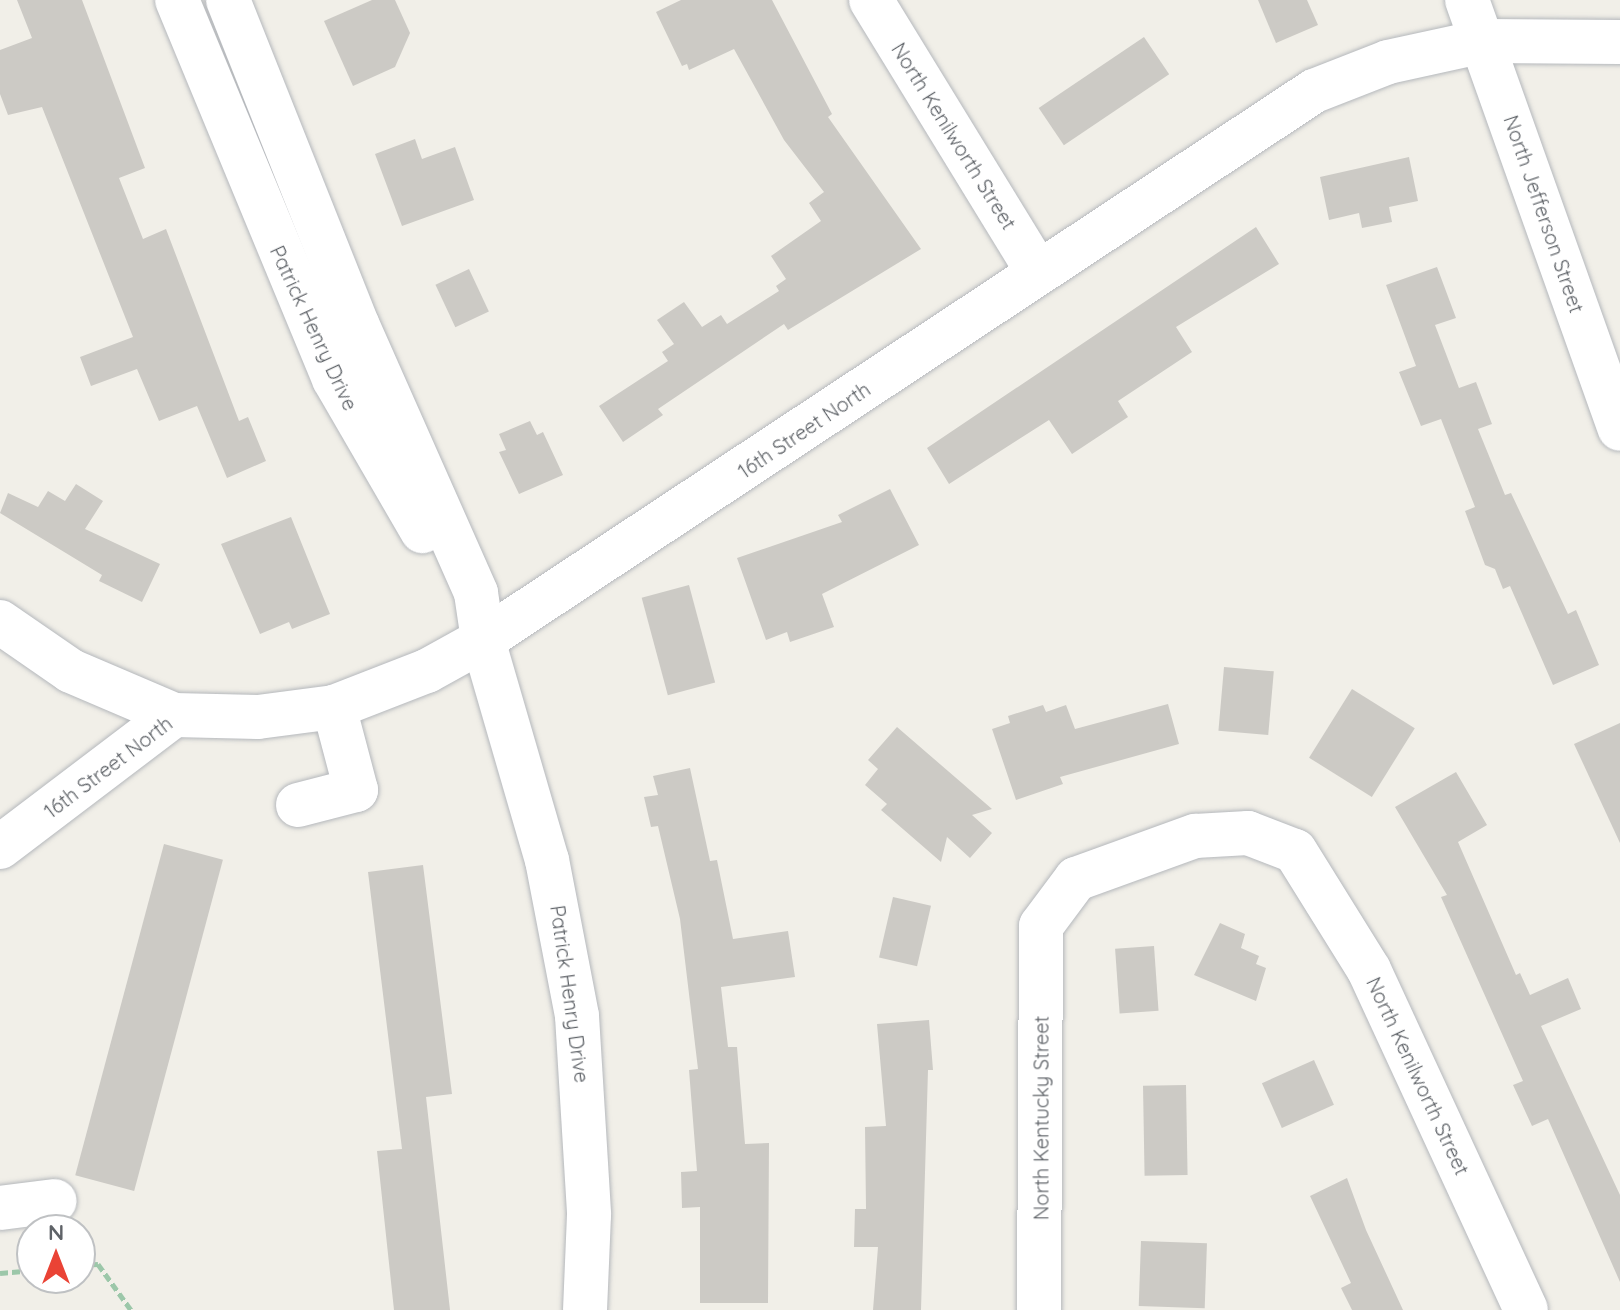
<!DOCTYPE html>
<html>
<head>
<meta charset="utf-8">
<style>
	body { margin:0 }
	#map { position:relative; width:1620px; height:1310px; overflow:hidden; background:#f1efe8; font-family:Quicksand,sans-serif }
	div>[style] { position:absolute }
	.building>* { inset:0; background:#cccac5; transform-origin:0 0 }
	.path>* { height:5px; margin-top:-2.5px; transform-origin:0; background:repeating-linear-gradient(90deg,#9cc7a9 0 8px,transparent 0 12px) }
	.roads { filter:drop-shadow(0 0 2px #b5b8bc) drop-shadow(0 0 2px #b5b8bc) }
	.minor>* { height:44px; margin:-22px; padding:0 22px; transform-origin:22px; border-radius:22px; background:#fff }
	span { translate:-50% -50%; white-space:nowrap; text-align:center; line-height:1.15; -webkit-text-stroke:7px #fff; paint-order:stroke }
	.street-label { font-size:20px; color:#5f6368 }
	.north { position:absolute; left:16px; top:1214px; width:80px; height:80px; box-sizing:border-box; background:#fff; border:2px solid #bfc1c3; border-radius:50%; rotate:0deg; font-size:22px; font-weight:700; line-height:32px; text-align:center; color:#5f6368 }
	.north::after { content:''; display:block; margin:auto; width:28px; height:36px; background:#ea4335; clip-path:polygon(50% 0,100% 100%,50% 72%,0 100%) }
</style>
</head>
<body>
<div id="map">
	<div class="building">
		<i style="clip-path:polygon(17px 0,82px 0,145px 168px,119px 178px,143px 239px,166px 229px,239px 421px,248px 417px,266px 461px,227px 478px,197px 406px,159px 421px,137px 369px,91px 386px,80px 357px,133px 337px,42px 107px,8px 115px,0 94px,0 50px,32px 38px)"></i>
		<i style="clip-path:polygon(372px 0,395px 0,410px 33px,395px 67px,353px 86px,324px 21px)"></i>
		<i style="clip-path:polygon(681px 0,772px 0,832px 114px,828px 117px,921px 249px,788px 330px,784px 324px,658px 409px,663px 415px,623px 442px,599px 406px,668px 361px,662px 352px,674px 344px,657px 320px,684px 302px,702px 327px,721px 315px,727px 324px,779px 291px,776px 286px,786px 279px,771px 256px,821px 221px,809px 203px,824px 192px,784px 140px,734px 49px,689px 70px,687px 64px,682px 66px,656px 12px)"></i>
		<i style="clip-path:polygon(1258px 0,1307px 0,1318px 25px,1276px 43px)"></i>
		<i style="left:1144px;top:37px;width:45px;height:127px;rotate:56deg"></i>
		<i style="clip-path:polygon(415px 139px,422px 159px,455px 147px,474px 200px,402px 226px,375px 154px)"></i>
		<i style="clip-path:polygon(1409px 157px,1418px 201px,1389px 207px,1392px 222px,1362px 228px,1359px 213px,1329px 220px,1320px 177px)"></i>
		<i style="clip-path:polygon(1256px 227px,1279px 264px,1176px 327px,1192px 352px,1118px 401px,1128px 417px,1072px 454px,1049px 420px,949px 484px,927px 448px)"></i>
		<i style="clip-path:polygon(1437px 267px,1456px 318px,1435px 325px,1459px 388px,1476px 382px,1492px 424px,1478px 429px,1505px 495px,1511px 493px,1568px 614px,1576px 610px,1599px 665px,1553px 685px,1510px 586px,1503px 589px,1495px 569px,1485px 565px,1465px 511px,1475px 507px,1441px 419px,1421px 426px,1399px 372px,1416px 366px,1386px 285px)"></i>
		<i style="left:469px;top:269px;width:47px;height:37px;rotate:65deg"></i>
		<i style="clip-path:polygon(530px 421px,537px 435px,543px 432px,563px 475px,519px 494px,499px 452px,506px 450px,499px 434px)"></i>
		<i style="clip-path:polygon(76px 484px,103px 501px,85px 529px,160px 564px,142px 602px,99px 581px,102px 575px,0 513px,8px 493px,38px 507px,48px 491px,65px 501px)"></i>
		<i style="clip-path:polygon(890px 489px,919px 545px,822px 594px,834px 627px,790px 642px,787px 632px,766px 640px,737px 558px,842px 522px,838px 515px)"></i>
		<i style="clip-path:polygon(291px 517px,330px 614px,292px 629px,289px 622px,260px 634px,221px 544px)"></i>
		<i style="left:689px;top:585px;width:101px;height:49px;rotate:75deg"></i>
		<i style="left:1224px;top:667px;width:50px;height:64px;rotate:5deg"></i>
		<i style="left:1352px;top:689px;width:74px;height:81px;rotate:32deg"></i>
		<i style="clip-path:polygon(1168px 704px,1179px 744px,1060px 777px,1063px 784px,1016px 800px,992px 729px,1010px 723px,1008px 716px,1043px 705px,1046px 712px,1066px 705px,1075px 729px)"></i>
		<i style="clip-path:polygon(1620px 723px,1620px 843px,1574px 744px)"></i>
		<i style="clip-path:polygon(897px 727px,992px 809px,972px 815px,992px 833px,970px 858px,947px 837px,941px 862px,881px 810px,887px 804px,865px 785px,878px 769px,868px 760px)"></i>
		<i style="clip-path:polygon(690px 768px,710px 861px,717px 860px,733px 939px,788px 931px,795px 977px,721px 987px,728px 1047px,737px 1047px,745px 1144px,769px 1143px,768px 1303px,700px 1303px,700px 1207px,682px 1208px,681px 1172px,697px 1171px,689px 1070px,698px 1069px,680px 919px,658px 826px,651px 827px,644px 797px,658px 795px,653px 776px)"></i>
		<i style="clip-path:polygon(1456px 772px,1487px 825px,1458px 842px,1516px 975px,1520px 973px,1530px 995px,1568px 978px,1581px 1009px,1541px 1026px,1620px 1195px,1620px 1282px,1548px 1119px,1532px 1126px,1513px 1085px,1523px 1081px,1441px 897px,1447px 895px,1395px 807px)"></i>
		<i style="left:164px;top:844px;width:61px;height:343px;rotate:15deg"></i>
		<i style="clip-path:polygon(423px 865px,452px 1094px,426px 1097px,450px 1310px,394px 1310px,377px 1151px,402px 1149px,368px 872px)"></i>
		<i style="left:893px;top:897px;width:39px;height:62px;rotate:13deg"></i>
		<i style="clip-path:polygon(1220px 923px,1245px 934px,1241px 948px,1259px 956px,1256px 964px,1266px 968px,1256px 1001px,1194px 975px)"></i>
		<i style="left:1154px;top:946px;width:65px;height:39px;rotate:86deg"></i>
		<i style="clip-path:polygon(929px 1020px,933px 1070px,928px 1070px,921px 1310px,873px 1310px,878px 1247px,854px 1247px,855px 1209px,866px 1209px,865px 1127px,886px 1126px,877px 1024px)"></i>
		<i style="left:1314px;top:1060px;width:49px;height:57px;rotate:66deg"></i>
		<i style="left:1186px;top:1085px;width:90px;height:43px;rotate:89deg"></i>
		<i style="clip-path:polygon(1347px 1178px,1366px 1230px,1403px 1310px,1352px 1310px,1341px 1288px,1351px 1283px,1310px 1196px)"></i>
		<i style="left:1141px;top:1241px;width:66px;height:65px;rotate:2deg"></i>
	</div>
	<div class="path">
		<i style="left:80px;top:1265px;width:18px;rotate:-3deg"></i>
		<i style="left:98px;top:1264px;width:57px;rotate:54.3deg"></i>
		<i style="left:0;top:1273px;width:32px;rotate:-5deg"></i>
	</div>
	<div class="roads">
		<div class="minor">
			<i style="left:177px;top:0;width:410px;rotate:67.5deg"></i>
			<i style="left:334px;top:379px;width:176px;rotate:59.9deg"></i>
			<i style="left:228px;top:0;width:349px;rotate:68.3deg"></i>
			<i style="left:357px;top:324px;width:294px;rotate:66.1deg"></i>
			<i style="left:476px;top:593px;width:48px;rotate:81.5deg"></i>
			<i style="left:483px;top:640px;width:229px;rotate:73.8deg"></i>
			<i style="left:547px;top:860px;width:159px;rotate:79.1deg"></i>
			<i style="left:577px;top:1016px;width:199px;rotate:86.5deg"></i>
			<i style="left:589px;top:1215px;width:95px;rotate:92.4deg"></i>
			<i style="left:871px;top:0;width:320px;rotate:58.5deg"></i>
			<i style="left:1467px;top:0;width:455px;rotate:70.4deg"></i>
			<i style="left:0;top:622px;width:86px;rotate:34.6deg"></i>
			<i style="left:71px;top:671px;width:112px;rotate:23.1deg"></i>
			<i style="left:298px;top:805px;width:60px;rotate:-14.5deg"></i>
			<i style="left:356px;top:790px;width:86px;rotate:-104.8deg"></i>
			<i style="left:0;top:847px;width:218px;rotate:-37.2deg"></i>
			<i style="left:174px;top:715px;width:84px;rotate:1.4deg"></i>
			<i style="left:258px;top:717px;width:77px;rotate:-7.5deg"></i>
			<i style="left:334px;top:707px;width:100px;rotate:-21.2deg"></i>
			<i style="left:427px;top:671px;width:64px;rotate:-29deg"></i>
			<i style="left:483px;top:640px;width:996px;rotate:-33.45deg"></i>
			<i style="left:1314px;top:91px;width:79px;rotate:-21.4deg"></i>
			<i style="left:1388px;top:62px;width:98px;rotate:-12.3deg"></i>
			<i style="left:1484px;top:41px;width:136px;rotate:0.4deg"></i>
			<i style="left:0;top:1208px;width:55px;rotate:-7.3deg"></i>
			<i style="left:1039px;top:1310px;width:384px;rotate:-89.7deg"></i>
			<i style="left:1041px;top:926px;width:59px;rotate:-53.3deg"></i>
			<i style="left:1076px;top:879px;width:127px;rotate:-19.9deg"></i>
			<i style="left:1195px;top:836px;width:53px;rotate:-3.2deg"></i>
			<i style="left:1248px;top:833px;width:50px;rotate:21deg"></i>
			<i style="left:1295px;top:851px;width:140px;rotate:58.1deg"></i>
			<i style="left:1369px;top:970px;width:374px;rotate:65.2deg"></i>
		</div>
	</div>
	<div class="street-label">
		<span style="left:954px;top:136px;rotate:58deg">North Kenilworth Street</span>
		<span style="left:1544px;top:214px;rotate:71deg">North Jefferson Street</span>
		<span style="left:314px;top:328px;rotate:65deg">Patrick Henry Drive</span>
		<span style="left:804px;top:430px;rotate:-34deg">16th Street North</span>
		<span style="left:108px;top:767px;rotate:-37deg">16th Street North</span>
		<span style="left:570px;top:994px;rotate:82deg">Patrick Henry Drive</span>
		<span style="left:1418px;top:1076px;rotate:65deg">North Kenilworth Street</span>
		<span style="left:1041px;top:1118px;rotate:-90deg">North Kentucky Street</span>
	</div>
	<div class="north">N</div>
</div>
</body>
</html>
